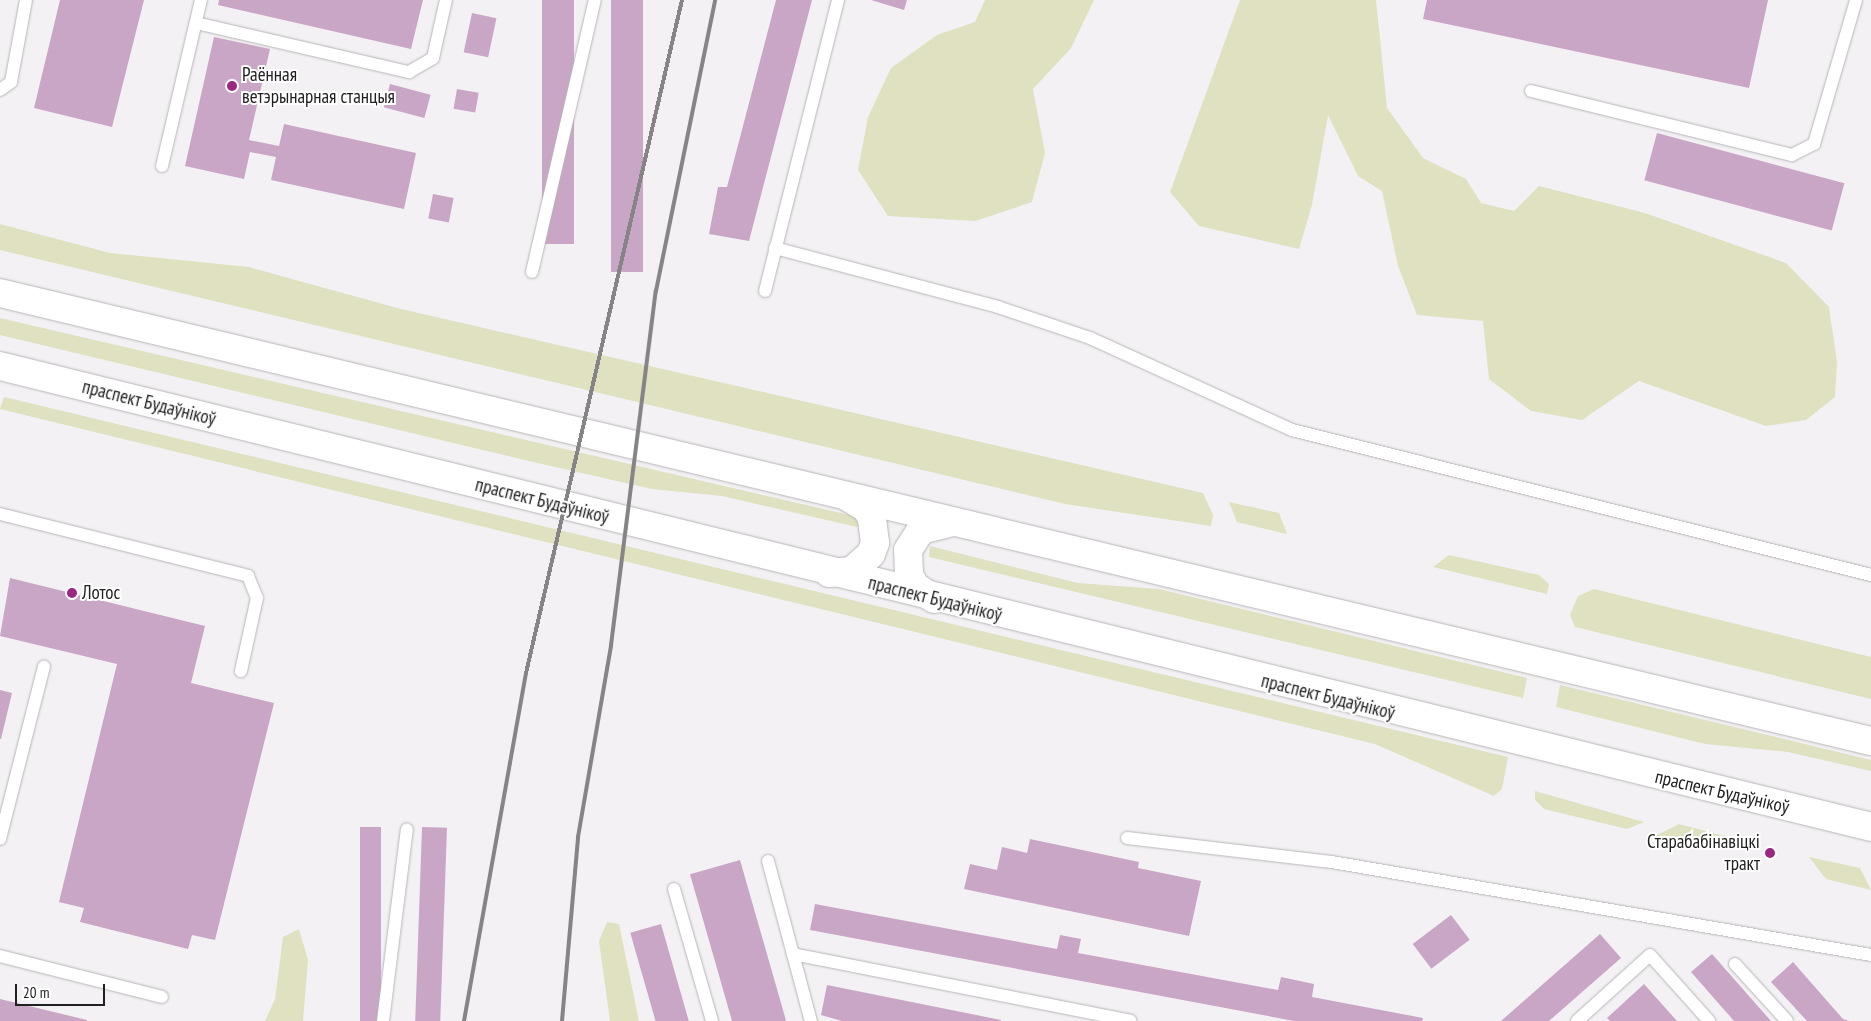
<!DOCTYPE html>
<html>
<head>
<meta charset="utf-8">
<style>
	body { margin:0 }
	#map { position:relative; width:1871px; height:1021px; overflow:hidden; background:#f4f1f4; font-family:"PT Sans Narrow",sans-serif }
	div>[style] { position:absolute }
	.green>* { inset:0; background:#dfe1c0 }
	.building>* { inset:0; background:#c9a6c5; transform-origin:0 0 }
	.roads { filter:drop-shadow(0 0 1px #b7b5b7) drop-shadow(0 0 1px #b7b5b7) }
	.lane>* { height:12px; margin:-6px; padding:0 6px; transform-origin:6px; border-radius:6px; background:#fff }
	.primary>* { height:28px; margin:-14px; padding:0 14px; transform-origin:14px; border-radius:14px; background:#fff }
	.rail>* { height:4px; margin:-2px; padding:0 2px; transform-origin:2px; border-radius:2px; background:#868486 }
	.dots>* { width:14px; height:14px; translate:-50% -50%; box-sizing:border-box; border:2px solid #fff; border-radius:50% }
	span { translate:-50% -50%; white-space:nowrap; text-align:center; line-height:1.15; -webkit-text-stroke:4px #fff; paint-order:stroke }
	.poi-label { font-size:19px; color:#212021 }
	.left { translate:0 -50%; text-align:left }
	.right { translate:-100% -50%; text-align:right }
	.street-label { font-size:19px; color:#212021 }
	.scale { position:absolute; left:15px; top:984px; width:90px; height:22px; box-sizing:border-box; border:2px solid #212021; border-top:0; padding-left:6px; font-size:15px; line-height:18px; white-space:nowrap; color:#212021; -webkit-text-stroke:4px #fff; paint-order:stroke }
</style>
</head>
<body>
<div id="map">
	<div class="green">
		<i style="clip-path:polygon(985px 0,1094px 0,1071px 48px,1033px 89px,1045px 153px,1032px 202px,975px 221px,888px 216px,858px 170px,868px 117px,891px 68px,937px 35px,975px 22px)"></i>
		<i style="clip-path:polygon(1240px 0,1376px 0,1387px 108px,1423px 158px,1466px 179px,1481px 203px,1514px 211px,1539px 186px,1645px 213px,1786px 263px,1829px 307px,1837px 362px,1835px 397px,1806px 420px,1766px 426px,1639px 381px,1582px 420px,1531px 411px,1489px 379px,1483px 321px,1417px 315px,1398px 266px,1382px 191px,1358px 176px,1328px 115px,1312px 205px,1299px 249px,1199px 226px,1170px 192px)"></i>
		<i style="clip-path:polygon(0 224px,110px 253px,249px 267px,401px 309px,1203px 493px,1213px 515px,1211px 526px,1065px 504px,0 250px)"></i>
		<i style="clip-path:polygon(0 318px,858px 517px,857px 527px,722px 496px,652px 489px,533px 462px,0 335px)"></i>
		<i style="clip-path:polygon(4px 397px,1508px 757px,1502px 789px,1494px 796px,1375px 744px,0 409px)"></i>
		<i style="clip-path:polygon(1229px 502px,1279px 513px,1287px 534px,1237px 522px)"></i>
		<i style="clip-path:polygon(930px 546px,1078px 583px,1159px 589px,1527px 678px,1523px 698px,929px 557px)"></i>
		<i style="clip-path:polygon(1449px 555px,1539px 575px,1549px 584px,1547px 594px,1433px 567px)"></i>
		<i style="clip-path:polygon(1594px 589px,1871px 657px,1871px 699px,1575px 627px,1570px 615px,1578px 596px)"></i>
		<i style="clip-path:polygon(1560px 685px,1871px 760px,1871px 771px,1788px 752px,1705px 744px,1556px 707px)"></i>
		<i style="clip-path:polygon(1535px 791px,1644px 822px,1627px 829px,1544px 809px,1535px 800px)"></i>
		<i style="clip-path:polygon(1679px 824px,1732px 838px,1709px 848px,1655px 836px)"></i>
		<i style="clip-path:polygon(1809px 857px,1860px 868px,1871px 890px,1826px 879px)"></i>
		<i style="clip-path:polygon(607px 922px,619px 924px,639px 1021px,610px 1021px,599px 941px)"></i>
		<i style="clip-path:polygon(299px 929px,308px 960px,303px 1021px,265px 1021px,275px 999px,283px 937px)"></i>
	</div>
	<div class="building">
		<i style="clip-path:polygon(60px 0,144px 0,112px 127px,34px 108px)"></i>
		<i style="clip-path:polygon(219px 0,423px 0,411px 49px,218px 5px)"></i>
		<i style="left:542px;top:0;width:32px;height:244px"></i>
		<i style="left:611px;top:0;width:32px;height:272px"></i>
		<i style="clip-path:polygon(776px 0,812px 0,749px 241px,709px 234px,718px 187px,727px 187px)"></i>
		<i style="clip-path:polygon(871px 0,907px 0,904px 10px)"></i>
		<i style="clip-path:polygon(1427px 0,1768px 0,1749px 88px,1423px 19px)"></i>
		<i style="left:472px;top:13px;width:25px;height:40px;rotate:12deg"></i>
		<i style="clip-path:polygon(214px 37px,270px 49px,249px 140px,279px 146px,284px 124px,416px 153px,404px 209px,271px 180px,276px 157px,250px 152px,244px 179px,185px 166px)"></i>
		<i style="left:390px;top:84px;width:42px;height:24px;rotate:15deg"></i>
		<i style="left:457px;top:89px;width:22px;height:20px;rotate:10deg"></i>
		<i style="left:1657px;top:133px;width:194px;height:49px;rotate:15deg"></i>
		<i style="left:433px;top:194px;width:21px;height:25px;rotate:11deg"></i>
		<i style="clip-path:polygon(10px 578px,205px 626px,191px 683px,274px 703px,215px 940px,192px 935px,188px 949px,80px 922px,84px 908px,59px 902px,117px 664px,0 636px)"></i>
		<i style="clip-path:polygon(0 690px,12px 693px,1px 739px,0 739px)"></i>
		<i style="left:360px;top:827px;width:21px;height:195px"></i>
		<i style="left:422px;top:827px;width:25px;height:195px;rotate:2deg"></i>
		<i style="clip-path:polygon(1030px 839px,1139px 862px,1138px 868px,1201px 881px,1189px 936px,964px 889px,970px 864px,997px 870px,1002px 847px,1027px 853px)"></i>
		<i style="left:740px;top:860px;width:167px;height:52px;rotate:74deg"></i>
		<i style="clip-path:polygon(815px 904px,1057px 949px,1060px 935px,1081px 939px,1078px 953px,1278px 990px,1281px 977px,1314px 984px,1312px 997px,1423px 1018px,1422px 1021px,1294px 1021px,810px 930px)"></i>
		<i style="left:1451px;top:915px;width:31px;height:48px;rotate:53deg"></i>
		<i style="left:661px;top:924px;width:101px;height:32px;rotate:74deg"></i>
		<i style="clip-path:polygon(1600px 934px,1621px 958px,1549px 1021px,1501px 1021px)"></i>
		<i style="clip-path:polygon(1712px 954px,1771px 1021px,1734px 1021px,1691px 972px)"></i>
		<i style="clip-path:polygon(1793px 962px,1843px 1019px,1849px 1021px,1807px 1021px,1771px 982px)"></i>
		<i style="clip-path:polygon(1644px 984px,1677px 1021px,1610px 1021px,1607px 1018px)"></i>
		<i style="clip-path:polygon(827px 985px,1001px 1020px,1001px 1021px,842px 1021px,821px 1015px)"></i>
		<i style="clip-path:polygon(0 999px,87px 1020px,87px 1021px,0 1021px)"></i>
	</div>
	<div class="roads">
		<div class="lane">
			<i style="left:196px;top:23px;width:219px;rotate:13deg"></i>
			<i style="left:409px;top:72px;width:28px;rotate:-30deg"></i>
			<i style="left:433px;top:58px;width:59px;rotate:-77.4deg"></i>
			<i style="left:0;top:90px;width:14px;rotate:-36deg"></i>
			<i style="left:11px;top:82px;width:83px;rotate:-79.6deg"></i>
			<i style="left:1531px;top:91px;width:269px;rotate:13.8deg"></i>
			<i style="left:1792px;top:155px;width:25px;rotate:-27deg"></i>
			<i style="left:1814px;top:144px;width:150px;rotate:-73.7deg"></i>
			<i style="left:162px;top:166px;width:171px;rotate:-76.8deg"></i>
			<i style="left:775px;top:248px;width:231px;rotate:14.8deg"></i>
			<i style="left:998px;top:307px;width:97px;rotate:18.6deg"></i>
			<i style="left:1090px;top:338px;width:222px;rotate:24.5deg"></i>
			<i style="left:1292px;top:430px;width:597px;rotate:14.06deg"></i>
			<i style="left:532px;top:272px;width:279px;rotate:-77deg"></i>
			<i style="left:765px;top:291px;width:300px;rotate:-75.9deg"></i>
			<i style="left:0;top:514px;width:256px;rotate:14deg"></i>
			<i style="left:248px;top:576px;width:24px;rotate:68deg"></i>
			<i style="left:257px;top:598px;width:75px;rotate:102.4deg"></i>
			<i style="left:1127px;top:838px;width:206px;rotate:6.7deg"></i>
			<i style="left:1332px;top:862px;width:547px;rotate:9.79deg"></i>
			<i style="left:0;top:839px;width:178px;rotate:-75.7deg"></i>
			<i style="left:768px;top:861px;width:166px;rotate:75deg"></i>
			<i style="left:674px;top:889px;width:137px;rotate:73.9deg"></i>
			<i style="left:793px;top:954px;width:344px;rotate:11.2deg"></i>
			<i style="left:0;top:956px;width:167px;rotate:14.2deg"></i>
			<i style="left:1735px;top:964px;width:77px;rotate:47.6deg"></i>
			<i style="left:383px;top:1021px;width:193px;rotate:-82.9deg"></i>
			<i style="left:1577px;top:1021px;width:98px;rotate:-42.1deg"></i>
			<i style="left:1650px;top:955px;width:89px;rotate:48.2deg"></i>
		</div>
		<div class="primary">
			<i style="left:0;top:293px;width:1924px;rotate:13.47deg"></i>
			<i style="left:0;top:366px;width:1927px;rotate:13.84deg"></i>
			<i style="left:829px;top:573px;width:23px;rotate:-5deg"></i>
			<i style="left:852px;top:571px;width:25px;rotate:-42deg"></i>
			<i style="left:871px;top:554px;width:12px;rotate:-70deg"></i>
			<i style="left:875px;top:543px;width:25px;rotate:-97deg"></i>
			<i style="left:872px;top:518px;width:12px;rotate:-121deg"></i>
			<i style="left:866px;top:508px;width:21px;rotate:-149deg"></i>
			<i style="left:934px;top:599px;width:23px;rotate:-146deg"></i>
			<i style="left:915px;top:586px;width:13px;rotate:-119deg"></i>
			<i style="left:909px;top:575px;width:25px;rotate:-92deg"></i>
			<i style="left:908px;top:550px;width:24px;rotate:-57deg"></i>
			<i style="left:921px;top:530px;width:33px;rotate:-14deg"></i>
		</div>
	</div>
	<div class="rail">
		<i style="left:464px;top:1021px;width:353px;rotate:-79.9deg"></i>
		<i style="left:526px;top:673px;width:691px;rotate:-76.95deg"></i>
		<i style="left:562px;top:1021px;width:185px;rotate:-85deg"></i>
		<i style="left:578px;top:837px;width:195px;rotate:-80.2deg"></i>
		<i style="left:611px;top:645px;width:357px;rotate:-82.8deg"></i>
		<i style="left:656px;top:291px;width:297px;rotate:-78.5deg"></i>
	</div>
	<div class="dots">
		<i style="left:232px;top:86px;background:#9b2782"></i>
		<i style="left:72px;top:593px;background:#9b2782"></i>
		<i style="left:1770px;top:853px;background:#9b2782"></i>
	</div>
	<div class="poi-label">
		<span class="left" style="left:242px;top:86px">Раённая<br>ветэрынарная станцыя</span>
		<span class="left" style="left:82px;top:593px">Лотос</span>
		<span class="right" style="left:1760px;top:853px">Старабабінавіцкі<br>тракт</span>
	</div>
	<div class="street-label">
		<span style="left:149px;top:403px;rotate:14deg">праспект Будаўнікоў</span>
		<span style="left:542px;top:501px;rotate:14deg">праспект Будаўнікоў</span>
		<span style="left:935px;top:599px;rotate:14deg">праспект Будаўнікоў</span>
		<span style="left:1328px;top:697px;rotate:14deg">праспект Будаўнікоў</span>
		<span style="left:1722px;top:792px;rotate:13deg">праспект Будаўнікоў</span>
	</div>
	<div class="scale">20 m</div>
</div>
</body>
</html>
